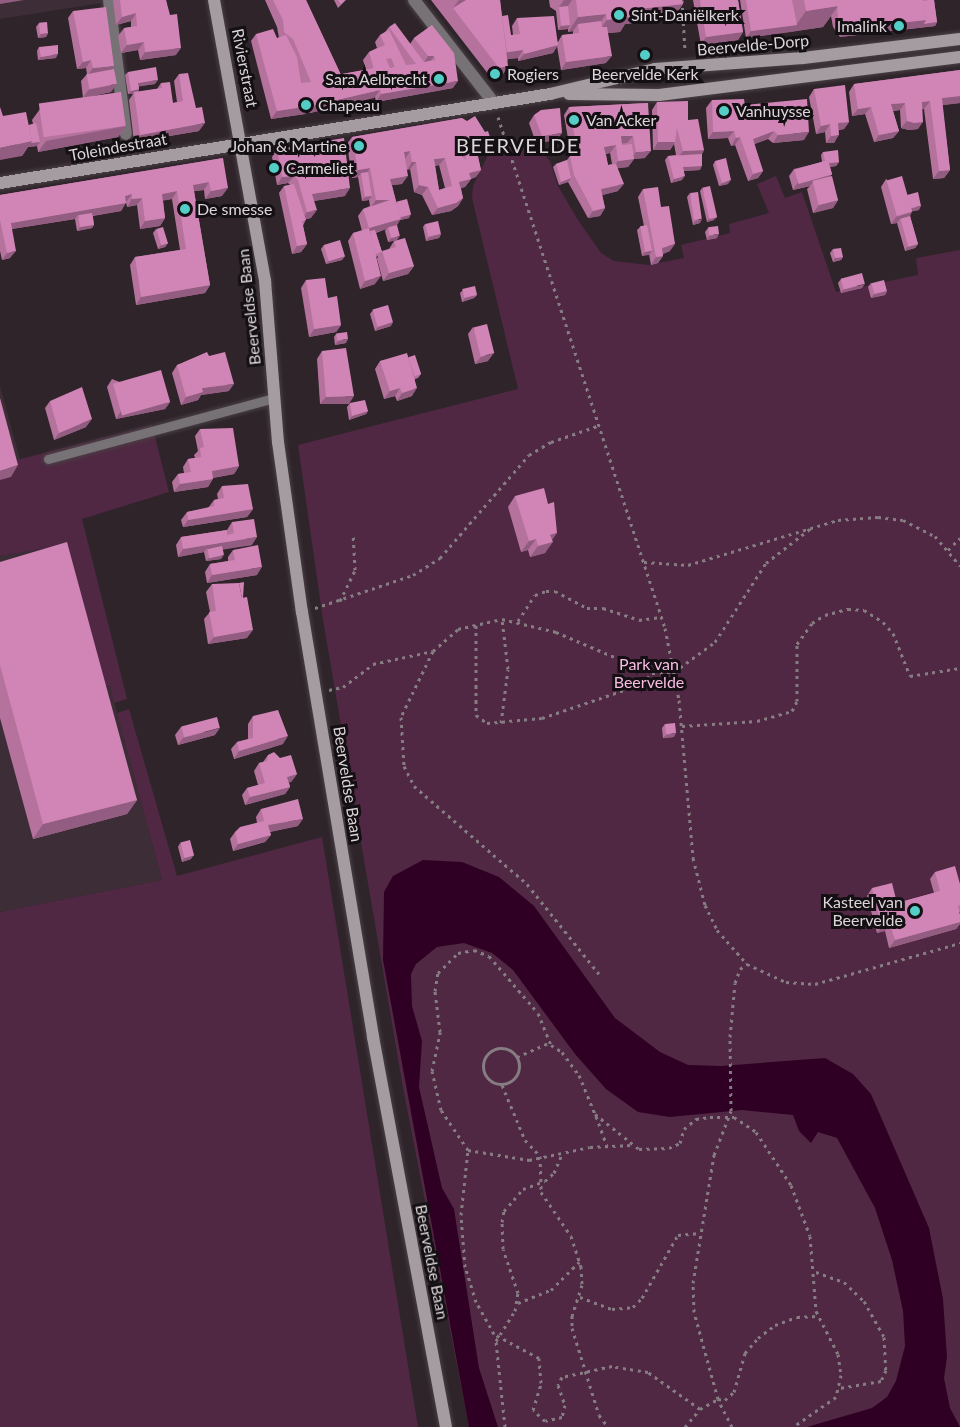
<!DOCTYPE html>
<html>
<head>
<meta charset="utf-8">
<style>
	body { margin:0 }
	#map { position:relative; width:960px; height:1427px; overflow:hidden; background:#2e242a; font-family:Lato,sans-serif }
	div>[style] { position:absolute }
	.built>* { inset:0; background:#3c2d36 }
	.green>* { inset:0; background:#502843 }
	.water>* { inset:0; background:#2f0024 }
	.path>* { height:3px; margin-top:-1.5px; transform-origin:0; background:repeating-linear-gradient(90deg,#857d82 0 3px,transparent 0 7.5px) }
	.path>.ring { margin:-1.5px; padding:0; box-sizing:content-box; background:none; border:3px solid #857d82; border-radius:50% }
	.roads { filter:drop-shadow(0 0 2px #4a4046) drop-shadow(0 0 2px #4a4046) }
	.lane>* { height:9px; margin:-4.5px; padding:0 4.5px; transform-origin:4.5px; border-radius:4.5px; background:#777275 }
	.street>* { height:12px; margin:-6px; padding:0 6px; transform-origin:6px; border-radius:6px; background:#777275 }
	.secondary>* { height:12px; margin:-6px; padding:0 6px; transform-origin:6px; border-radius:6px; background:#a49ca0 }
	.wall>* { inset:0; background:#b4729d }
	.shaded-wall>* { inset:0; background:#925d80 }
	.building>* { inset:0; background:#d185b7; transform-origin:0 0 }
	.dots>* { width:16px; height:16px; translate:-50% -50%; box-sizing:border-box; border:3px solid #130f12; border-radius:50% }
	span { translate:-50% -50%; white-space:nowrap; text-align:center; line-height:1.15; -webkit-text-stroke:6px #130f12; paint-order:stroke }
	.poi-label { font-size:16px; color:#dcd6da }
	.left { translate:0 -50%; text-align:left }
	.right { translate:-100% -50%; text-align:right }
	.street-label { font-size:16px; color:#dcd6da }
	.park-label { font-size:16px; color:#fabde4 }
	.quarter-label { font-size:20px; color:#dcd6da; letter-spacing:1.5px }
</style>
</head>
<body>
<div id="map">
	<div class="built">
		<i style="clip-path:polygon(0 0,102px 0,102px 3px,0 19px)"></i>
		<i style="clip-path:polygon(0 386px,20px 459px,9px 462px,13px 475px,0 478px)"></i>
		<i style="clip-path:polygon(59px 546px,99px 688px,110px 686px,162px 880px,0 912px,0 556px)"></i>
	</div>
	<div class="green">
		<i style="clip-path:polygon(535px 144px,550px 161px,558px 186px,578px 220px,601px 253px,614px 261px,649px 265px,684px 258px,681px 245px,730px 233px,729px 224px,769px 213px,757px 184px,776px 176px,785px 198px,802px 192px,836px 292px,918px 275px,916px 258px,960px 250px,960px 1427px,469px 1427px,403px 1088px,323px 620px,298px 445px,518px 389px,472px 198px,473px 186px,489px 153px)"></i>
		<i style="clip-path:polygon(152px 425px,169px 492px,82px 519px,127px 699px,114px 703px,110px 686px,99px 688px,59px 546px,0 556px,0 478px,13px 474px,9px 462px)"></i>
		<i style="clip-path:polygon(129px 709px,177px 876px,322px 837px,418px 1427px,0 1427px,0 912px,162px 880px,117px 713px)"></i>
	</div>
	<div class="water">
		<i style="clip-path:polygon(423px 860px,462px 862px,499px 877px,534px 906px,615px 1018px,660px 1052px,688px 1065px,721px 1066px,825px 1058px,853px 1074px,871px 1094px,929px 1228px,943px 1299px,947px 1357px,944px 1378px,950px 1408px,960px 1427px,807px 1427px,872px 1408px,887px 1397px,896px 1381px,905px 1346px,903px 1311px,892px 1260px,875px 1208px,837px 1138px,818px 1132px,811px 1143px,799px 1131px,793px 1115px,742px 1110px,670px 1117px,638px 1112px,606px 1089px,575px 1054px,513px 970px,492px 953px,464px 943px,437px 947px,416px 964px,411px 974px,412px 1006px,422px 1041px,419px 1087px,442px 1188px,454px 1209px,479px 1368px,498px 1427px,469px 1427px,383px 960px,384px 892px,393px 876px)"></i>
	</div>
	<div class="path">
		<i style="left:682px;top:0;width:51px;rotate:86.6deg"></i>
		<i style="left:498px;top:117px;width:538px;rotate:71.9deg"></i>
		<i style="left:665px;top:628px;width:73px;rotate:79deg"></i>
		<i style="left:679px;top:700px;width:159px;rotate:84.9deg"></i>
		<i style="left:693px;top:858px;width:49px;rotate:75.7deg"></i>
		<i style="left:705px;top:905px;width:28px;rotate:64deg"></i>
		<i style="left:717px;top:930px;width:45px;rotate:48.6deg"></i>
		<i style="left:747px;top:964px;width:43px;rotate:24.8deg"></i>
		<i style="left:786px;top:982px;width:29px;rotate:4deg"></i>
		<i style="left:815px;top:984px;width:151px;rotate:-15.8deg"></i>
		<i style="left:948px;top:550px;width:17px;rotate:-45deg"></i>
		<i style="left:644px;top:562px;width:44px;rotate:3.9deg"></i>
		<i style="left:688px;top:565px;width:157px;rotate:-16.7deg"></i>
		<i style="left:838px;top:520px;width:40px;rotate:-4.3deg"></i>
		<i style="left:878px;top:517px;width:25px;rotate:7deg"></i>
		<i style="left:903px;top:520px;width:36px;rotate:27deg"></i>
		<i style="left:935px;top:536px;width:39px;rotate:50deg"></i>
		<i style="left:340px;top:601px;width:34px;rotate:-64deg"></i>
		<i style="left:355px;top:570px;width:36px;rotate:-93deg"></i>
		<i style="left:315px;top:608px;width:103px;rotate:-18.6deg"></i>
		<i style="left:413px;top:575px;width:32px;rotate:-32deg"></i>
		<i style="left:440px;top:558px;width:136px;rotate:-49.2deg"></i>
		<i style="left:529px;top:455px;width:26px;rotate:-31deg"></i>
		<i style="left:551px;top:442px;width:52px;rotate:-19.1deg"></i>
		<i style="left:518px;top:621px;width:31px;rotate:-57deg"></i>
		<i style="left:535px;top:595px;width:12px;rotate:-20deg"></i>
		<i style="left:546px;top:591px;width:9px"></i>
		<i style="left:555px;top:591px;width:36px;rotate:28deg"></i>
		<i style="left:587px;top:608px;width:16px"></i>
		<i style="left:603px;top:608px;width:38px;rotate:18deg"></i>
		<i style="left:639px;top:620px;width:22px;rotate:-8deg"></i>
		<i style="left:476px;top:625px;width:90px;rotate:90deg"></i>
		<i style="left:476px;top:715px;width:14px;rotate:36deg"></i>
		<i style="left:487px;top:723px;width:55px;rotate:-5.2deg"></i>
		<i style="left:542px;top:718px;width:106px;rotate:-18.8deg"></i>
		<i style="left:642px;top:684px;width:15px;rotate:-48deg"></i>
		<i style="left:433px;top:651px;width:73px;rotate:115.9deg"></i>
		<i style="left:401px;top:717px;width:49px;rotate:86.5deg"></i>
		<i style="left:404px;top:766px;width:22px;rotate:63deg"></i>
		<i style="left:414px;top:786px;width:150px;rotate:40.9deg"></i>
		<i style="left:527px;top:884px;width:115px;rotate:51.3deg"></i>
		<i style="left:329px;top:690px;width:14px;rotate:-12deg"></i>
		<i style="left:343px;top:687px;width:38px;rotate:-37deg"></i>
		<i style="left:373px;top:664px;width:61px;rotate:-12.2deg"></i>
		<i style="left:433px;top:651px;width:33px;rotate:-41deg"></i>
		<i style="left:458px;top:629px;width:45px;rotate:-12.8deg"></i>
		<i style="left:502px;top:619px;width:56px;rotate:13.5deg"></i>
		<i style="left:556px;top:632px;width:104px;rotate:23.1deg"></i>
		<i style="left:652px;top:673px;width:22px;rotate:-3deg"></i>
		<i style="left:674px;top:672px;width:51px;rotate:-36.2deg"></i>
		<i style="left:715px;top:642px;width:94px;rotate:-57.2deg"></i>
		<i style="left:766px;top:563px;width:57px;rotate:-37.9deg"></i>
		<i style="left:501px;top:723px;width:54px;rotate:-82.6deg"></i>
		<i style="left:508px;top:669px;width:50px;rotate:-96.8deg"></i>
		<i style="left:682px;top:726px;width:75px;rotate:-3.8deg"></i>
		<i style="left:757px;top:721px;width:36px;rotate:-16deg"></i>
		<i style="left:792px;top:711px;width:11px;rotate:-63deg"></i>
		<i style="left:797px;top:701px;width:57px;rotate:-90deg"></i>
		<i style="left:797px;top:644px;width:26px;rotate:-54deg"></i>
		<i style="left:812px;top:623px;width:15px;rotate:-32deg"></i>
		<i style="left:825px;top:615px;width:24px;rotate:-15deg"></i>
		<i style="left:848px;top:609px;width:16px;rotate:4deg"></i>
		<i style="left:864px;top:610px;width:22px;rotate:32deg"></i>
		<i style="left:883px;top:622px;width:15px;rotate:48deg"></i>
		<i style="left:893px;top:633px;width:46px;rotate:68.4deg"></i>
		<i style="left:910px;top:676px;width:51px;rotate:-9.1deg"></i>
		<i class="ring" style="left:483px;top:1048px;width:33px;height:33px"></i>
		<i style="left:517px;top:1057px;width:36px;rotate:-24deg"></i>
		<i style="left:502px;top:1085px;width:60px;rotate:67.3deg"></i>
		<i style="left:525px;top:1140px;width:22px;rotate:47deg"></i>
		<i style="left:540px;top:1156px;width:36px;rotate:88deg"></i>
		<i style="left:541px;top:1192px;width:53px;rotate:55.7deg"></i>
		<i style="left:571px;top:1236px;width:32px;rotate:72deg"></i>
		<i style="left:581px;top:1266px;width:19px;rotate:87deg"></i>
		<i style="left:582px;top:1285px;width:32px;rotate:108deg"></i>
		<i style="left:572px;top:1315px;width:13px;rotate:90deg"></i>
		<i style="left:572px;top:1328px;width:91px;rotate:72.8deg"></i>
		<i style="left:599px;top:1415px;width:15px;rotate:53deg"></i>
		<i style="left:596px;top:1116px;width:32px;rotate:70deg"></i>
		<i style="left:468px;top:1150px;width:62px;rotate:9.3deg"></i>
		<i style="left:529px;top:1160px;width:62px;rotate:-12deg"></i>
		<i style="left:590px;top:1147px;width:42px;rotate:-2.7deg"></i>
		<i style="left:816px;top:1272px;width:30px;rotate:20deg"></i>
		<i style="left:844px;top:1282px;width:28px;rotate:44deg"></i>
		<i style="left:864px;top:1301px;width:41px;rotate:60.9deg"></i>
		<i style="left:884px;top:1337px;width:33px;rotate:87deg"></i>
		<i style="left:886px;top:1370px;width:12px;rotate:114deg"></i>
		<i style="left:881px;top:1381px;width:42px;rotate:170.3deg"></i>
		<i style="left:580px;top:1297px;width:34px;rotate:21deg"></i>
		<i style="left:612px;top:1309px;width:21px;rotate:-5deg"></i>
		<i style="left:633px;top:1307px;width:13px;rotate:-45deg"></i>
		<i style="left:642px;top:1298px;width:73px;rotate:-60.3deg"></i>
		<i style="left:678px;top:1235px;width:22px;rotate:-5deg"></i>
		<i style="left:518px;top:1303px;width:35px;rotate:-22deg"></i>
		<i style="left:551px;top:1290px;width:40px;rotate:-45deg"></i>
		<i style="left:700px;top:1409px;width:64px;rotate:-144.6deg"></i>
		<i style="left:648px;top:1372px;width:36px;rotate:-171deg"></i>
		<i style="left:612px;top:1366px;width:51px;rotate:167.6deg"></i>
		<i style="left:562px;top:1377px;width:9px;rotate:117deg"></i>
		<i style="left:558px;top:1385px;width:21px;rotate:71deg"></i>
		<i style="left:565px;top:1405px;width:12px;rotate:104deg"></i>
		<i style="left:562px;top:1417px;width:17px;rotate:167deg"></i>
		<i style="left:545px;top:1421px;width:16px;rotate:-137deg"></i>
		<i style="left:533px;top:1410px;width:28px;rotate:-73deg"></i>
		<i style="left:541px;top:1383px;width:25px;rotate:-95deg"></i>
		<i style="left:539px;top:1358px;width:51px;rotate:-151.9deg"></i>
		<i style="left:494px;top:1334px;width:37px;rotate:-119deg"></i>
		<i style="left:476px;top:1302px;width:37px;rotate:-107deg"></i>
		<i style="left:465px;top:1267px;width:52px;rotate:-94.4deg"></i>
		<i style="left:461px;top:1215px;width:65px;rotate:-83.9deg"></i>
		<i style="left:468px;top:1150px;width:48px;rotate:-124deg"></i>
		<i style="left:441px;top:1110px;width:40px;rotate:-103deg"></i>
		<i style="left:432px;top:1071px;width:40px;rotate:-78deg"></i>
		<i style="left:440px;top:1032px;width:41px;rotate:-97deg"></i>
		<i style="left:435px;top:991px;width:18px;rotate:-81deg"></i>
		<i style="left:438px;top:973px;width:28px;rotate:-45deg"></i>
		<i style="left:458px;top:953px;width:16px;rotate:-11deg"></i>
		<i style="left:474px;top:950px;width:16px;rotate:22deg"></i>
		<i style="left:489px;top:956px;width:75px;rotate:49.3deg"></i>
		<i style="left:538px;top:1013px;width:35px;rotate:68deg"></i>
		<i style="left:551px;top:1045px;width:13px;rotate:32deg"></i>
		<i style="left:562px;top:1052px;width:29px;rotate:54deg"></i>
		<i style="left:579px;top:1075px;width:42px;rotate:67.7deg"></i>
		<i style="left:595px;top:1114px;width:56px;rotate:38.5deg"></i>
		<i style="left:639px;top:1149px;width:30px;rotate:-2deg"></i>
		<i style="left:669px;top:1148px;width:12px;rotate:-24deg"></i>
		<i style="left:680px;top:1143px;width:15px;rotate:-74deg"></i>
		<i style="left:684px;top:1129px;width:16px;rotate:-40deg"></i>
		<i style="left:696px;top:1119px;width:14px;rotate:-8deg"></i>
		<i style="left:710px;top:1117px;width:24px"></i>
		<i style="left:734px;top:1117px;width:27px;rotate:34deg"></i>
		<i style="left:756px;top:1132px;width:64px;rotate:56.6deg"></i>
		<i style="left:791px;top:1185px;width:54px;rotate:69.6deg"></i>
		<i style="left:810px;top:1236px;width:75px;rotate:85.4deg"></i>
		<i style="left:816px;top:1311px;width:48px;rotate:62.9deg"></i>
		<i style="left:838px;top:1354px;width:21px;rotate:82deg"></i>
		<i style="left:841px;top:1375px;width:23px;rotate:103deg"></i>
		<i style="left:836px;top:1397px;width:52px;rotate:145.1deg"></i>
		<i style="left:505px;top:1427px;width:86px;rotate:-96deg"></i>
		<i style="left:496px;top:1341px;width:36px;rotate:-58deg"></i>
		<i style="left:515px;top:1311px;width:18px;rotate:-81deg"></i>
		<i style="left:518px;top:1293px;width:46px;rotate:-108.8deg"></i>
		<i style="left:503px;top:1249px;width:27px;rotate:-92deg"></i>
		<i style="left:502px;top:1222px;width:11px;rotate:-80deg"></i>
		<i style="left:504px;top:1211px;width:29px;rotate:-49deg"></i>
		<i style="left:523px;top:1189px;width:23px;rotate:-20deg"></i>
		<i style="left:545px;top:1181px;width:12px;rotate:-42deg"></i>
		<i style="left:554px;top:1173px;width:21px;rotate:-67deg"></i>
		<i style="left:685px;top:1427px;width:23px;rotate:-50deg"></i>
		<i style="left:700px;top:1409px;width:21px;rotate:-29deg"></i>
		<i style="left:718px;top:1399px;width:7px;rotate:8deg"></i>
		<i style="left:725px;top:1400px;width:12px;rotate:-42deg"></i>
		<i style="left:734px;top:1392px;width:41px;rotate:-74.2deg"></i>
		<i style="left:745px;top:1353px;width:20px;rotate:-49deg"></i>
		<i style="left:758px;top:1338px;width:21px;rotate:-37deg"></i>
		<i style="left:775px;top:1325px;width:23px;rotate:-20deg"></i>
		<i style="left:797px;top:1317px;width:21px;rotate:-3deg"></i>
		<i style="left:732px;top:1427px;width:31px;rotate:-117deg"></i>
		<i style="left:718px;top:1399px;width:90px;rotate:-105.4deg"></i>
		<i style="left:694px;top:1312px;width:29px;rotate:-92deg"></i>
		<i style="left:693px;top:1283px;width:130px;rotate:-80.7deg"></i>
		<i style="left:714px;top:1155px;width:47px;rotate:-68.9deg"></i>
		<i style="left:731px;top:1111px;width:74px;rotate:-90.8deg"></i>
		<i style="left:730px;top:1037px;width:54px;rotate:-84.7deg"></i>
		<i style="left:735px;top:983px;width:15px;rotate:-70deg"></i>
		<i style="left:740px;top:969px;width:9px;rotate:-36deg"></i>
	</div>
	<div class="roads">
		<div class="lane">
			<i style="left:48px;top:459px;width:234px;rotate:-15.1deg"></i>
		</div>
		<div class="street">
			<i style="left:109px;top:0;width:135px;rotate:82.8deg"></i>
			<i style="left:414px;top:0;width:129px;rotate:52.2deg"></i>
		</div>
		<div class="secondary">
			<i style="left:214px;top:0;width:286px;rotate:79.7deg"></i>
			<i style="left:265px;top:281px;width:162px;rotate:85.4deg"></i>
			<i style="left:278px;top:442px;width:172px;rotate:82deg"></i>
			<i style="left:302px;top:612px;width:431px;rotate:80.5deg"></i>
			<i style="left:373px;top:1037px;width:397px;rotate:79.4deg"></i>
			<i style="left:569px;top:94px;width:90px;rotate:0.6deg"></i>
			<i style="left:659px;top:95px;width:303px;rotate:-7.2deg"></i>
			<i style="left:0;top:183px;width:557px;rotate:-9.19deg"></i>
			<i style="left:550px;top:94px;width:108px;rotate:-13.4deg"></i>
			<i style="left:655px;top:69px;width:148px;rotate:-4.3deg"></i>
			<i style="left:803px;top:58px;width:158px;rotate:-6.9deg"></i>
		</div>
	</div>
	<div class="wall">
		<i style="clip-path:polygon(113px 0,166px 0,176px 55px,140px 60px,138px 50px,121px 53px,118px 36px,124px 28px,131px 27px,131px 21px,116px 25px)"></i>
		<i style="clip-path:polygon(265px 0,306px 0,341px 75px,342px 74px,366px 70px,363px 60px,369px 52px,377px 48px,375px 42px,380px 35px,385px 32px,389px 27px,410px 44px,414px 38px,432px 25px,453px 88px,376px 102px,375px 97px,310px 113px,307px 111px,305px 114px,271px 119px,251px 41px,256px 34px,277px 38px,279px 38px,277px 27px)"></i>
		<i style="clip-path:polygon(334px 0,346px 0,338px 8px)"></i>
		<i style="clip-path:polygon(431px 0,500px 0,502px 16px,511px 35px,513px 35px,512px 26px,517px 18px,558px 42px,562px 35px,573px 34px,573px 31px,568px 32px,568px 29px,558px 30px,556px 11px,550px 7px,549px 0,682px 0,683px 4px,672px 19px,625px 24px,620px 32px,608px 33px,606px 63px,561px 70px,557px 46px,553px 53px,518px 61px,518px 58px,508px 59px,501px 78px,492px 79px)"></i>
		<i style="clip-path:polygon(693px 0,738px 0,743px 32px,738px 40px,701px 45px)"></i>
		<i style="clip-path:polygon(740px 0,934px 0,937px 22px,935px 26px,840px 37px,833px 27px,831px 16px,823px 27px,746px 38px)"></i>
		<i style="clip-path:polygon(73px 11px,111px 69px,111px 92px,83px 98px,81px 81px,87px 74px,86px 68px,77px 69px,68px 18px)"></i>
		<i style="clip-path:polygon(39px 23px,48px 33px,46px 37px,38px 38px,36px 27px)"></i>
		<i style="clip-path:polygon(39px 47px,56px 58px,38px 60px,37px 51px)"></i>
		<i style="clip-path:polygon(960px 70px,960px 103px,942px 105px,950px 170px,944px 178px,933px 179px,924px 109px,922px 109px,918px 129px,909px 130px,901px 128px,900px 110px,893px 111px,899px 131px,893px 138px,874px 142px,865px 114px,852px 116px,849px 92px,854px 84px)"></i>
		<i style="clip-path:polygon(128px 72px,155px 84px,139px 86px,139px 89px,138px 92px,157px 89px,161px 83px,173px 103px,177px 102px,174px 81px,179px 74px,199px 131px,134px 142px,129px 100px,133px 94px,128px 94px,125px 75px)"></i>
		<i style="clip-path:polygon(814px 89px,849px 122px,844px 129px,839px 130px,834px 143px,826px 143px,825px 132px,816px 134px,809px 97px)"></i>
		<i style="clip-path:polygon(712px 100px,745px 105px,804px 140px,773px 143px,768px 139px,754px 144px,763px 171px,758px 178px,748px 181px,735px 145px,731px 146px,728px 138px,708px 139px,706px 108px)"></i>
		<i style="clip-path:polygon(657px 102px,688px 120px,704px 150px,702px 154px,700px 170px,683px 171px,682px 180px,671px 183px,665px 160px,668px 156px,676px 155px,674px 144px,670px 150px,653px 150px,652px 110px)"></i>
		<i style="clip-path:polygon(evenodd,648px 103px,645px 158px,634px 159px,628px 167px,618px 168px,618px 191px,602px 195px,605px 208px,600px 216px,588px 218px,568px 182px,559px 185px,553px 167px,556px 164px,567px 160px,570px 156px,571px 156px,564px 115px,569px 107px,648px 103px,610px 153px,612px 164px,608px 165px,606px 154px,610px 153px)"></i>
		<i style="clip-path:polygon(40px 109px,126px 126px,118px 137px,38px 152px,37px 146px,28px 147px,22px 156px,3px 116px,29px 125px,33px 124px,32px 120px)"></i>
		<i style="clip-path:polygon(534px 115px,557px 140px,536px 143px,529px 123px)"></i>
		<i style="clip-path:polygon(evenodd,462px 118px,486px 148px,477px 151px,481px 170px,476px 177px,471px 179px,465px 187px,461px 188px,463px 198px,458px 206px,451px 211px,432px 215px,422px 195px,414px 192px,410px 169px,407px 170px,402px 184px,392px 185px,396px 202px,409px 218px,400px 220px,397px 225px,397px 240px,388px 242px,385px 231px,386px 229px,376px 233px,382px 252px,389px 249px,394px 241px,414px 266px,408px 274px,383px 281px,377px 259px,378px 256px,376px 257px,375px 284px,360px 289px,348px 241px,353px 233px,362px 231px,358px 216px,363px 209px,370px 206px,369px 200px,362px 201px,358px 177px,352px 178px,347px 144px,352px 137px,462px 118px,439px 165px,445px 188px,439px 190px,435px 166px,439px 165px)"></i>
		<i style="clip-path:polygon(277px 149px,345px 196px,314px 201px,311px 218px,306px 219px,303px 226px,307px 244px,301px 252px,292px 254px,279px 193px,284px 186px,290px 185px,288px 183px,277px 185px,272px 157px)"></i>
		<i style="clip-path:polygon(823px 152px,839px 162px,836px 166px,830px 167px,832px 174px,829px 177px,838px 200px,833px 208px,813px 213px,807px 189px,810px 186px,793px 190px,789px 176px,794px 169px,822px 162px,821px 155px)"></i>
		<i style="clip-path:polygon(223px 158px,222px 196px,205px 199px,204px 190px,194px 191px,210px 285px,205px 293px,136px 305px,130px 265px,135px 257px,180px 250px,172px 199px,163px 200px,165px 218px,160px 226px,140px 229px,137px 205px,127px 207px,126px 202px,121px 211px,93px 216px,94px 225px,92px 228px,77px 231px,75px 219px,12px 229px,10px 258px,2px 260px,0 251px,0 195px)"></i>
		<i style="clip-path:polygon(715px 161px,728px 184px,719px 186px,713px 165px)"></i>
		<i style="clip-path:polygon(886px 179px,907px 195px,919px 210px,912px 211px,910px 216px,918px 244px,915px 248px,905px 251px,897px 223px,891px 224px,881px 187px)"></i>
		<i style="clip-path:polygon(702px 188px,714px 220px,707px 222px,700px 191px)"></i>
		<i style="clip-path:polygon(643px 189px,670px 251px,663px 254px,663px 256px,658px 263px,651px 265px,649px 254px,642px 256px,637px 230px,640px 227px,644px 226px,638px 197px)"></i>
		<i style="clip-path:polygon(690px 193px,700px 223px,693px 225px,687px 197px)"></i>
		<i style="clip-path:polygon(425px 224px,441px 234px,439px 238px,426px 241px,423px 227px)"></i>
		<i style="clip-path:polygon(708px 228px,717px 238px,707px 240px,705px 232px)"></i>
		<i style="clip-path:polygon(156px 229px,168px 243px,165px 247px,158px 249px,153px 233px)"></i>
		<i style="clip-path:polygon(324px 245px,345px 256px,342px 260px,326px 264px,321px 249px)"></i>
		<i style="clip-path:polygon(833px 249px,843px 257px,841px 260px,833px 262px,830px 253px)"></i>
		<i style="clip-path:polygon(841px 279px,862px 288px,841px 293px,838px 283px)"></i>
		<i style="clip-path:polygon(306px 280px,328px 298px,341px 325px,336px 332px,309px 337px,301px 288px)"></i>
		<i style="clip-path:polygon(871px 283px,887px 291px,885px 295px,871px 298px,868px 287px)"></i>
		<i style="clip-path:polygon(463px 290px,477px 295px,474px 298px,462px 302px,460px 293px)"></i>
		<i style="clip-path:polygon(373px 310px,391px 326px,375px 331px,370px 314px)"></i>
		<i style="clip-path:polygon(473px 327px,488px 361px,475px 364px,468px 334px)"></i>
		<i style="clip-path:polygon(336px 334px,346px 343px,335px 345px,334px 337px)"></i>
		<i style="clip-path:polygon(322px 351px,349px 404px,320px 404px,317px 359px)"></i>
		<i style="clip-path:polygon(209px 356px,229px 391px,201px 395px,198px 400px,181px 405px,172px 373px,177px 365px)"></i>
		<i style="clip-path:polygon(408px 357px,421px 374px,418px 378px,415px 379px,412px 396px,397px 401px,395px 396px,384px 399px,375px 369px,380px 361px)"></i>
		<i style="clip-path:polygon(112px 379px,170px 402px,165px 409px,116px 419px,107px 387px)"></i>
		<i style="clip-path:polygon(50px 401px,86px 427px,54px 440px,45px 408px)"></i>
		<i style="clip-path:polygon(350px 403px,368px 411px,366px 414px,349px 420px,347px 407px)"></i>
		<i style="clip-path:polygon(200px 429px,239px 466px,234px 474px,213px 478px,208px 487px,174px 492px,172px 482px,178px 474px,184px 473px,183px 467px,188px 459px,195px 458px,194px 455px,198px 451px,195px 436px)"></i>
		<i style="clip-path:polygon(222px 486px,253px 509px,247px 517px,183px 527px,181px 520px,187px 512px,208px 508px,214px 500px,218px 499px,217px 494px)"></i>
		<i style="clip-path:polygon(515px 496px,552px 540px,545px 553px,530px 557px,528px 550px,521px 552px,508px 507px)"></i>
		<i style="clip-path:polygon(232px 522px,252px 545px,223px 549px,221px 559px,206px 561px,204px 552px,178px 557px,176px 545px,181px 537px,227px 530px)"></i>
		<i style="clip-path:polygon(233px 550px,257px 575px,207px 583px,205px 572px,210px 564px,228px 561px,228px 557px)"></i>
		<i style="clip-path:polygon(0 562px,137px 800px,127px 814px,33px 839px,0 718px)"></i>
		<i style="clip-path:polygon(212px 584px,243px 598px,247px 638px,208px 644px,204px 619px,210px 612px,206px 592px)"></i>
		<i style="clip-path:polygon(253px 716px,283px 744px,234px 759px,231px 749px,237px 742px,248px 739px,248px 724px)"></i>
		<i style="clip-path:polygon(665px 724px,674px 737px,663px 738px,662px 728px)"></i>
		<i style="clip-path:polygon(181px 727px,215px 735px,178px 745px,175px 735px)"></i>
		<i style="clip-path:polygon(268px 755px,297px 774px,291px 782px,289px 782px,290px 787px,285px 794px,245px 805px,242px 795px,247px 788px,258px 785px,254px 771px,259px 763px,263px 762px)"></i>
		<i style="clip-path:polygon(261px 809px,298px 826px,270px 832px,271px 835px,265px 842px,233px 851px,230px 839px,235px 832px,257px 823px,256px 817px)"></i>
		<i style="clip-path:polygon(180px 843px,191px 859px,182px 862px,178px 847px)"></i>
		<i style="clip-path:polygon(935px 872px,960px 884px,960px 912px,959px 912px,960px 924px,956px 929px,889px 948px,885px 931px,877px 933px,867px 896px,872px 888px,897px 903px,934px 893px,930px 879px)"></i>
	</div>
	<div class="shaded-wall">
		<i style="clip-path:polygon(0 0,24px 0,0 4px)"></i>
		<i style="clip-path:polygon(459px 0,469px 0,453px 8px)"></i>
		<i style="clip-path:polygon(564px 0,572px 0,565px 10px,559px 7px)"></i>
		<i style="clip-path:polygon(683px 4px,672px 19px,625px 24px,620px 32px,596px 34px,607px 20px,630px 10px)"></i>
		<i style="clip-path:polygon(838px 6px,823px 27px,791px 32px,806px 11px)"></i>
		<i style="clip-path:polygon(136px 13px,131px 21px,116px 25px,122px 17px)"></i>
		<i style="clip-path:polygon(606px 14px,596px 29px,578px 24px,573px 31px,568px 32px,578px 17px)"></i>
		<i style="clip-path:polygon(926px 20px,937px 22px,935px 26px,840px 37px,845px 29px)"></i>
		<i style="clip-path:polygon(570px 25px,568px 29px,558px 30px,561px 26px)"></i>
		<i style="clip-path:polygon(797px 25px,791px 32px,746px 38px,751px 31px)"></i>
		<i style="clip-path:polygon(743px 32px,738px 40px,701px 45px,706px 37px)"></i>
		<i style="clip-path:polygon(48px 33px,46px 37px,38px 38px,41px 34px)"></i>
		<i style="clip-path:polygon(144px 42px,138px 50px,121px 53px,127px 45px)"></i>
		<i style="clip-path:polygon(558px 45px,553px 53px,518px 61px,524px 54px)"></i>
		<i style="clip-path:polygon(181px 48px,176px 55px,140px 60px,145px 52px)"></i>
		<i style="clip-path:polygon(523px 50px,518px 58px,498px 60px,504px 53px)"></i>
		<i style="clip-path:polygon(58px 54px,56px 58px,38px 60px,41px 57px)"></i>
		<i style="clip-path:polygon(428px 56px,434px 56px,429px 63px,423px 64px)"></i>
		<i style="clip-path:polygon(612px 56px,606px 63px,561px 70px,566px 62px)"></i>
		<i style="clip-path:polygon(91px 60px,86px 68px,77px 69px,83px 62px)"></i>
		<i style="clip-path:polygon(114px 66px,109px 73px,87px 76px,93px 68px)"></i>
		<i style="clip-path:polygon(508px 66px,501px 78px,492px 79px,499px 68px)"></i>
		<i style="clip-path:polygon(158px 80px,155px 84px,136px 87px,138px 83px)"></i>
		<i style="clip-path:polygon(458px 81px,453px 88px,376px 102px,381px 94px)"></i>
		<i style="clip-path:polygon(117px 84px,111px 92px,83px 98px,88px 90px)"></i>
		<i style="clip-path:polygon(139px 89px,137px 93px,134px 92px,133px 94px,128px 94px,131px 91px)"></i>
		<i style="clip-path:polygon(380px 90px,374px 98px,310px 113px,315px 105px)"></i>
		<i style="clip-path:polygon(960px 96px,960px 103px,936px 106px,942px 98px)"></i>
		<i style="clip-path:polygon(930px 101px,924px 109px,916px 110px,922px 102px)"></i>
		<i style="clip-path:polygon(905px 103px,900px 110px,886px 112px,891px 104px)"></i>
		<i style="clip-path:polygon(310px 106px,305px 114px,271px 119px,277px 111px)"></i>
		<i style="clip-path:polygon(871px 107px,865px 114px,852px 116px,858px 109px)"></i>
		<i style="clip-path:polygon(907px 121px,923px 122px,918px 129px,909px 130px,901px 128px)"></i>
		<i style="clip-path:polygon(849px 122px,844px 129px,832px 131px,838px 123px)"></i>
		<i style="clip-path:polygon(205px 123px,199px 131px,134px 142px,140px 135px)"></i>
		<i style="clip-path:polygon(830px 124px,825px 132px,816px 134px,821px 126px)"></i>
		<i style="clip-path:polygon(126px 126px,118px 137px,38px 152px,46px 141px)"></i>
		<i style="clip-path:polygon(734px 131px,728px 138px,708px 139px,713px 132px)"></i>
		<i style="clip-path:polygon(774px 131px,768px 139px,747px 147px,753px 139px)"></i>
		<i style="clip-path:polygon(899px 131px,893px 138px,874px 142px,879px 135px)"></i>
		<i style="clip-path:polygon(809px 132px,804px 140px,773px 143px,778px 135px)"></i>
		<i style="clip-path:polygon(562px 133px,557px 140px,536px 143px,542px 136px)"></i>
		<i style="clip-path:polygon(839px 135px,834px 143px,826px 143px,831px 136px)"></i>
		<i style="clip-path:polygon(621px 136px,633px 136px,627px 143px,616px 144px)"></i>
		<i style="clip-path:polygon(740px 137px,735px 145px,731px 146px,736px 138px)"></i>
		<i style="clip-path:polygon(491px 140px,486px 148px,470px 153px,475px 145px)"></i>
		<i style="clip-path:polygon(32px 141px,40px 142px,37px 146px,28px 147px,22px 156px,0 160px,0 148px)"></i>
		<i style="clip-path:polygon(658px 142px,675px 142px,670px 150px,653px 150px)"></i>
		<i style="clip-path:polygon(462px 144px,456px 152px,456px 145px)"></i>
		<i style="clip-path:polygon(616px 145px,610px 153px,599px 155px,604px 147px)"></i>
		<i style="clip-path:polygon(704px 150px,699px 158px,677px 159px,683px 151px)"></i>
		<i style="clip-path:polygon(410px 151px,405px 159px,404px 152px)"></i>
		<i style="clip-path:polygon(651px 151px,645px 158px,630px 159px,636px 152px)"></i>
		<i style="clip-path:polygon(445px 158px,439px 165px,428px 167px,434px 159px)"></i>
		<i style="clip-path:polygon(634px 159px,628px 167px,612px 169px,618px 161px)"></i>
		<i style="clip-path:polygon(412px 162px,416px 162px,410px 169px,407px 170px)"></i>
		<i style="clip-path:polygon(839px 162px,836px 166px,822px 168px,825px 164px)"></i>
		<i style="clip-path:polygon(702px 166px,700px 170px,680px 171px,683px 167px)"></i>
		<i style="clip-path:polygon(370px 168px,365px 176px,361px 173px,358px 177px,352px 178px,358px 170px)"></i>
		<i style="clip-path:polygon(481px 170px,476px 177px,469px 179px,471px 179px,465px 187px,454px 189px,459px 182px,469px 173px)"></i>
		<i style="clip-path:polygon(950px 170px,944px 178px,933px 179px,939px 171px)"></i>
		<i style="clip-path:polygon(763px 171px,758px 178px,748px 181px,753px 174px)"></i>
		<i style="clip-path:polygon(832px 174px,826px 182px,813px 182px,810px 186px,793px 190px,798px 182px)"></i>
		<i style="clip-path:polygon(294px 176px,288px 183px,277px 185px,282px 177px)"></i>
		<i style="clip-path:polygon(408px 176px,402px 184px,385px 186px,390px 179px)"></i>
		<i style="clip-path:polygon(685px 176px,682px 180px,671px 183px,674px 179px)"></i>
		<i style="clip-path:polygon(571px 178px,568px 182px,559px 185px,561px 182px)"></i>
		<i style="clip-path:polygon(731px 180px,728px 184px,719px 186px,722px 183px)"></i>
		<i style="clip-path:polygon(209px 182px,204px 190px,188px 192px,193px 185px)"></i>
		<i style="clip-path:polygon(624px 184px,618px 191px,595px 197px,601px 189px)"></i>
		<i style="clip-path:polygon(419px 185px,428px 187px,422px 195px,414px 192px)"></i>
		<i style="clip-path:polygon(228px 188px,222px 196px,205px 199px,211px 191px)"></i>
		<i style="clip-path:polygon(350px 188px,345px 196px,307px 202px,312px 194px)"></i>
		<i style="clip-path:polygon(177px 191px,172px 199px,157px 202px,162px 194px)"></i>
		<i style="clip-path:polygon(132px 194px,126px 202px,120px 203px,125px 196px)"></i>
		<i style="clip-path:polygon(372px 196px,369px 200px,362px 201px,365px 197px)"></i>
		<i style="clip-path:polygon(142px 198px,137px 205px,127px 207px,132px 199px)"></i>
		<i style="clip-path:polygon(463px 198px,458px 206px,451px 211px,432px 215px,438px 208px)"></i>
		<i style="clip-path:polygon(376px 200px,390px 200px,371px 207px)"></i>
		<i style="clip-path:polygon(838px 200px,833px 208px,813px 213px,819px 205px)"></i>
		<i style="clip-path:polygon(126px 203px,121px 211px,78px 218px,78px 215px,75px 219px,5px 230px,11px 223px)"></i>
		<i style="clip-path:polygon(921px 206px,919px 210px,905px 213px,908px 209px)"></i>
		<i style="clip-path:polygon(605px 208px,600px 216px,588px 218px,593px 211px)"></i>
		<i style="clip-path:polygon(317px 210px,311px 218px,302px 220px,307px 212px)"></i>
		<i style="clip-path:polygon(912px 212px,907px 220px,900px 219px,897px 223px,891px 224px,896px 217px)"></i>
		<i style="clip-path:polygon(411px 214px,409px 218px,400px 220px,395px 227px,388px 228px,386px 229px,367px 235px,369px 228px,397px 218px)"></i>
		<i style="clip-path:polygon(717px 217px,714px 220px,707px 222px,709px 218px)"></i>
		<i style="clip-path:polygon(165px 218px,160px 226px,140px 229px,145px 221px)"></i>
		<i style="clip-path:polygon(702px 219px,700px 223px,693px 225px,695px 221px)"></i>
		<i style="clip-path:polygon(94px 225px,92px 228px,77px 231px,80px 227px)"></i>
		<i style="clip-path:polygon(441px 234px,439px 238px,426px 241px,429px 237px)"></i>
		<i style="clip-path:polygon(719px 234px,717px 238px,707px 240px,709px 236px)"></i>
		<i style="clip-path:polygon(400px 236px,397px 240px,388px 242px,391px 238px)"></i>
		<i style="clip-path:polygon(168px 243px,165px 247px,158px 249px,161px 245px)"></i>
		<i style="clip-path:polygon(307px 244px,301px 252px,292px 254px,297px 246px)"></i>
		<i style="clip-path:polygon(675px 244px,670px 251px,656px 256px,662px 248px)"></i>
		<i style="clip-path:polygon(918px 244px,915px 248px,905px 251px,907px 247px)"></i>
		<i style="clip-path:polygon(16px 251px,10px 258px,2px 260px,7px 253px)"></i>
		<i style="clip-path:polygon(652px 251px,649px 255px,642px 256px,645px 252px)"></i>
		<i style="clip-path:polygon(345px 256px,342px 260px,326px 264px,329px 260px)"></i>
		<i style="clip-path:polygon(663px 256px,658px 263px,651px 265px,656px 257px)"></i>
		<i style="clip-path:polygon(843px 257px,841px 260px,833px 262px,835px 258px)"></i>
		<i style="clip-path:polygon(414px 266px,408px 274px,383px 281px,389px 273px)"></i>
		<i style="clip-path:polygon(381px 276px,375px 284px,360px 289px,365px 281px)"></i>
		<i style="clip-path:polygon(865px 284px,862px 288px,841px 293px,843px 290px)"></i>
		<i style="clip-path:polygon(210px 285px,205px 293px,136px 305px,141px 297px)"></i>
		<i style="clip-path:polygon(887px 291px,885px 295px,871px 298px,874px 294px)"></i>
		<i style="clip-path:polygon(477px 295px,474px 298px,462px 302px,465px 298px)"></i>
		<i style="clip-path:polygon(393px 322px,391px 326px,375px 331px,378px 327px)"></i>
		<i style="clip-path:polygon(341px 325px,336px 332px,309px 337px,314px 329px)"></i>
		<i style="clip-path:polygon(348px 339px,346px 343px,335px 345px,338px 341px)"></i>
		<i style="clip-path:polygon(494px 353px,488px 361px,475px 364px,481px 357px)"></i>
		<i style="clip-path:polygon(234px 384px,229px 391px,201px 395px,198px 400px,181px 405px,186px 397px,202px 388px)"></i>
		<i style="clip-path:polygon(400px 388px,395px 396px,384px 399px,390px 391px)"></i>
		<i style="clip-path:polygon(417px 388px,412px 396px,397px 401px,402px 393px)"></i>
		<i style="clip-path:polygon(354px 396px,349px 404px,320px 404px,326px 397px)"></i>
		<i style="clip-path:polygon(170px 402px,165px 409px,116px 419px,121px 411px)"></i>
		<i style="clip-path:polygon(368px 411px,366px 414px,349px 420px,352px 416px)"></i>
		<i style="clip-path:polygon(92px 419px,86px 427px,54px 440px,59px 433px)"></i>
		<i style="clip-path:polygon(18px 465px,11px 477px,0 480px,0 471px)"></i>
		<i style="clip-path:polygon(239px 466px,234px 474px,206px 479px,212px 471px)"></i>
		<i style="clip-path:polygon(213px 479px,208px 487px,174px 492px,180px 484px)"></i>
		<i style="clip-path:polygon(253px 509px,247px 517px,183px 527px,188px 520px)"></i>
		<i style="clip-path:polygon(557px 533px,550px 543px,553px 542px,545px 553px,530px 557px,538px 546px,550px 535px)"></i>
		<i style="clip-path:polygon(257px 537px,252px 545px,208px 552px,207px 548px,204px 552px,178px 557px,183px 549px)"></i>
		<i style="clip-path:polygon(536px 539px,528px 550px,521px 552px,529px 541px)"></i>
		<i style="clip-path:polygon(224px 555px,221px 559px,206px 561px,209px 558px)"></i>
		<i style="clip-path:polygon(262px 567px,257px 575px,207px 583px,212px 575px)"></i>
		<i style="clip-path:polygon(253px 630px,247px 638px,208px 644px,214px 637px)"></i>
		<i style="clip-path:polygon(220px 728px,215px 735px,178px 745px,183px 738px)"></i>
		<i style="clip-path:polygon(676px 733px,674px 737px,663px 738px,666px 735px)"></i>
		<i style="clip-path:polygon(288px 736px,283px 744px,234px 759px,239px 751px)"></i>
		<i style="clip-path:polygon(297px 774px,291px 782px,282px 784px,287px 777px)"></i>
		<i style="clip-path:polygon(290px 787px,285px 794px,245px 805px,250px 797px)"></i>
		<i style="clip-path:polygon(137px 800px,127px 814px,33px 839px,43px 824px)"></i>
		<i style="clip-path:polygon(303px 819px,298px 826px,263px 833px,268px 825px)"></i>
		<i style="clip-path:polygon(271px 835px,265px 842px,233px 851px,238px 844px)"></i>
		<i style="clip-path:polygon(194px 855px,191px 859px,182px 862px,184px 858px)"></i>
		<i style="clip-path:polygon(960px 922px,960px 924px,956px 929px,889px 948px,895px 940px)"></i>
		<i style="clip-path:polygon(890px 924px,885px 931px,877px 933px,882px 926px)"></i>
	</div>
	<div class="building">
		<i style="clip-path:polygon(120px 0,166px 0,170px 15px,177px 14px,181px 48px,145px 52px,144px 42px,127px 45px,124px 28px,137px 26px,136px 13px,122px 17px)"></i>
		<i style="clip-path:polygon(273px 0,306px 0,342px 77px,342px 74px,374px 68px,380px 90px,315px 105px,310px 103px,310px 106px,277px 111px,256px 34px,273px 29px,277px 38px,286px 35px,297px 57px,301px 83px,311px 82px,293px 39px,284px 32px,283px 20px)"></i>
		<i style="clip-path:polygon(338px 0,345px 0,341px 4px)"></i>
		<i style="clip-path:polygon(466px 0,500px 0,508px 66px,499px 68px,453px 8px)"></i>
		<i style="clip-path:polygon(576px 0,682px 0,683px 4px,630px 10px,630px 17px,607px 20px,606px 14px,578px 17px)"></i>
		<i style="clip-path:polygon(700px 0,738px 0,743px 32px,706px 37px)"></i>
		<i style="clip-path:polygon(746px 0,792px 0,797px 25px,751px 31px)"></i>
		<i style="clip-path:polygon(804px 0,837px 0,838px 6px,806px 11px)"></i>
		<i style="clip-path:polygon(837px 0,923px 0,926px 20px,845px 29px,838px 20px)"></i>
		<i style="clip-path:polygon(929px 0,934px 0,937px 22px,924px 24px,926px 20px,923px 1px)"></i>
		<i style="left:568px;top:6px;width:19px;height:9px;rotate:84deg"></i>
		<i style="clip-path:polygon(106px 7px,114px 66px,93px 68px,91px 60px,83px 62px,73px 11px)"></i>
		<i style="clip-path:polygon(508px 15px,511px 35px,520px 34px,517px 18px,554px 16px,558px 45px,524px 54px,523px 50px,507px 52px,502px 16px)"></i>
		<i style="clip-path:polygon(601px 21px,602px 27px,607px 27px,612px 56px,566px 62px,562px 35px,579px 33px,578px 24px)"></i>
		<i style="left:47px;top:22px;width:11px;height:8px;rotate:85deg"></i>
		<i style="clip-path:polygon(evenodd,395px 23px,424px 62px,435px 60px,434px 56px,428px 56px,414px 38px,432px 25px,454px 53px,458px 81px,381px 94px,369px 52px,385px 45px,380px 35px,389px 30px,406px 65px,416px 64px,389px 27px,395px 23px,391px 58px,395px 67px,390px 68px,386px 59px,391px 58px)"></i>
		<i style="clip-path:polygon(58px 45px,58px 54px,41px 57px,39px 47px)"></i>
		<i style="clip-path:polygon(156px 67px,158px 80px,138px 83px,139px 89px,131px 91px,128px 72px)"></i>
		<i style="left:114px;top:69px;width:15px;height:28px;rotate:79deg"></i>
		<i style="clip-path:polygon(960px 70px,960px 96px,942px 98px,950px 170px,939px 171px,930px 101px,922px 102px,923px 122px,914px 123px,907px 121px,905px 103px,891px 104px,899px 131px,879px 135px,871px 107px,858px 109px,854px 84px)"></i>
		<i style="clip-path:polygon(188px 73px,196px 108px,202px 107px,205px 123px,140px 135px,134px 92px,162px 88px,161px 83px,170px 82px,173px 103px,183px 101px,179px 74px)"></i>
		<i style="clip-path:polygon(845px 85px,849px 122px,838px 123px,839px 135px,831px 136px,830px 124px,821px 126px,814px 89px)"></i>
		<i style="left:121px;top:92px;width:34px;height:83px;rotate:82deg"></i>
		<i style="clip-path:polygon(744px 99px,745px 105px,807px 99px,809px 132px,778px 135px,774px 131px,753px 139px,763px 171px,753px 174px,740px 137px,736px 138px,734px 131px,713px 132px,712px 100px)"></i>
		<i style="clip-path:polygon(688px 101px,688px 120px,698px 119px,704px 150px,683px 151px,677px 128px,675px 142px,658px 142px,657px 102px)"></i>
		<i style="clip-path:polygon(648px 103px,651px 151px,636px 152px,633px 136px,621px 136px,622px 145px,632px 144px,634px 159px,618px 161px,616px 145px,604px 147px,608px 165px,616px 164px,624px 184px,601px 189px,605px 208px,593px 211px,574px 175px,570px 156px,578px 154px,569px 107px)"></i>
		<i style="clip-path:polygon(0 107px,3px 116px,26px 112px,32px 141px,0 148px)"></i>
		<i style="clip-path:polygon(560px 108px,562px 133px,542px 136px,534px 115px,541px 110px)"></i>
		<i style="clip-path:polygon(evenodd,475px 116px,485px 132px,488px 131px,491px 140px,475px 145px,481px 170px,469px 173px,471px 179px,459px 182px,463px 198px,456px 203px,438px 208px,428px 187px,419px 185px,416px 162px,412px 162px,410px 151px,404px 152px,408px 176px,390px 179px,401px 219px,369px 228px,381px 276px,365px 281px,353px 233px,369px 228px,363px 209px,390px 200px,376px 200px,370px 168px,358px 170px,352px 137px,462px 118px,467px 121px,475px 116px,462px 144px,466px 160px,457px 152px,456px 145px,462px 144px,475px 116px,445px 158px,452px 186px,439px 190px,434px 159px,445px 158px)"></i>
		<i style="clip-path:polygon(36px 123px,40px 142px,31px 143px,32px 141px,29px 125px)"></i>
		<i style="clip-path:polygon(344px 138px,350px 188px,312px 194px,317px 210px,307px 212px,298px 180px,294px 176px,282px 177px,277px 149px)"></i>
		<i style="clip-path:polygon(838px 150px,839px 162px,829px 163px,828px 160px,825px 161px,823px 152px)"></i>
		<i style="clip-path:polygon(702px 154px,702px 166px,683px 167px,685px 176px,674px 179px,668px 156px)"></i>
		<i style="clip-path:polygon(223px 158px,228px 188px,211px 191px,209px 182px,193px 185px,210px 285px,141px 297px,135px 257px,186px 249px,177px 191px,162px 194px,165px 218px,145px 221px,142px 198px,132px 199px,132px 194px,125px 196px,126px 203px,11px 223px,16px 251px,7px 253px,0 220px,0 195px)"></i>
		<i style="clip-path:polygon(726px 158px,731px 180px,722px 183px,715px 161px)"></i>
		<i style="clip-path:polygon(567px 160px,571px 178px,561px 182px,556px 164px)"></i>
		<i style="left:828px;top:160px;width:15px;height:35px;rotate:74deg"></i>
		<i style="left:368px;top:172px;width:24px;height:7px;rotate:81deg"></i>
		<i style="left:832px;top:176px;width:25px;height:20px;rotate:76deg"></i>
		<i style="left:902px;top:176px;width:37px;height:16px;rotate:74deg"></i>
		<i style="clip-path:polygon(294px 184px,306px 220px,302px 221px,307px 244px,297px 246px,284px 186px)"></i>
		<i style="left:710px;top:186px;width:32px;height:8px;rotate:77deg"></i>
		<i style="clip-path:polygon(658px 187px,661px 207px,669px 206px,675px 244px,662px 248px,663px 256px,656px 257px,643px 189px)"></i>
		<i style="left:698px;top:192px;width:27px;height:8px;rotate:82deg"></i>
		<i style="clip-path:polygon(918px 192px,921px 206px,911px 208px,907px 195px)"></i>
		<i style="left:407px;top:199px;width:16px;height:11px;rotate:75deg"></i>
		<i style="left:92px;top:213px;width:12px;height:14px;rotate:81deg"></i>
		<i style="left:910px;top:216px;width:29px;height:10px;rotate:74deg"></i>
		<i style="left:438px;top:221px;width:13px;height:13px;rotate:77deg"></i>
		<i style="left:397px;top:225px;width:11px;height:9px;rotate:75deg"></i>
		<i style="left:647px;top:225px;width:26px;height:7px;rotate:79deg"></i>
		<i style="left:718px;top:226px;width:8px;height:10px;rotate:83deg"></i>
		<i style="left:163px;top:227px;width:17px;height:7px;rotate:73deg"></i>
		<i style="clip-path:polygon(375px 230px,382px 252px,375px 254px,370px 231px)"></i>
		<i style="clip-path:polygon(405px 238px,414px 266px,389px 273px,382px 251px,396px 247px,394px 241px)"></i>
		<i style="left:340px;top:240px;width:17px;height:17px;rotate:73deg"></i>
		<i style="clip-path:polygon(841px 248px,843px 257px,835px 258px,833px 249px)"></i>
		<i style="left:862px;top:273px;width:11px;height:22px;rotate:75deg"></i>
		<i style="clip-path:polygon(325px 278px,328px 298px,337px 296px,341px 325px,314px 329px,306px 280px)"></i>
		<i style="left:884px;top:280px;width:11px;height:13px;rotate:75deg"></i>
		<i style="left:475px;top:286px;width:9px;height:13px;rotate:77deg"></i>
		<i style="left:388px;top:305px;width:18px;height:16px;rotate:74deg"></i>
		<i style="left:487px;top:324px;width:30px;height:14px;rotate:76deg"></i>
		<i style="left:347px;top:332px;width:7px;height:11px;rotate:82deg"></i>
		<i style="clip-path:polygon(346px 348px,354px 396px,326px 397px,322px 351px)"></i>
		<i style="clip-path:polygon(207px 352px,209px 356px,225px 352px,234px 384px,202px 388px,203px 392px,186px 397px,177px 365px)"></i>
		<i style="clip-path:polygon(407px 353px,417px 388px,402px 393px,400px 388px,390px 391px,380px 361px)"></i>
		<i style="left:415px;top:355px;width:20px;height:7px;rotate:72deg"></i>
		<i style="left:161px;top:370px;width:33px;height:50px;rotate:74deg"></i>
		<i style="clip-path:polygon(82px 387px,92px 419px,59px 433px,50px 401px)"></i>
		<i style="clip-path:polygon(0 398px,18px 465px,0 471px)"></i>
		<i style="clip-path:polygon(365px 400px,368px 411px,352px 416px,350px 403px)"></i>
		<i style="clip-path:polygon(233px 428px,239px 466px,212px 471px,213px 479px,180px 484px,178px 474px,191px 472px,188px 459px,201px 457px,200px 448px,204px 447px,200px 429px)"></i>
		<i style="clip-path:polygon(248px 484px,253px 509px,188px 520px,187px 512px,214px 506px,214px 500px,224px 498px,222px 486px)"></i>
		<i style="clip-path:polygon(544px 488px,548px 504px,554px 502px,557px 533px,550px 535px,553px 542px,538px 546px,536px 539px,529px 541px,515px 496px)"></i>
		<i style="clip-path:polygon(254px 519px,257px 537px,183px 549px,181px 537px,227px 530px,227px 535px,234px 533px,232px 522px)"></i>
		<i style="clip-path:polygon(67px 542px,137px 800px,43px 824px,0 665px,0 562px)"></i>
		<i style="clip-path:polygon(258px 545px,262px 567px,212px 575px,210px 564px,235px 560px,233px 550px)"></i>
		<i style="left:222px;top:546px;width:9px;height:15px;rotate:77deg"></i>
		<i style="clip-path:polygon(244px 582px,243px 598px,242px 598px,239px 583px)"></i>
		<i style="clip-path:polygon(239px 583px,242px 598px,247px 597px,253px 630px,214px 637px,209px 612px,216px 611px,212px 584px)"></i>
		<i style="clip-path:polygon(278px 710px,288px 736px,239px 751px,237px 742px,253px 738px,253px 716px)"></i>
		<i style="left:217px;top:717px;width:11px;height:37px;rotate:75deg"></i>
		<i style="left:675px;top:723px;width:10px;height:10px;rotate:84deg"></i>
		<i style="clip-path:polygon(274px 752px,280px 758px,291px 755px,297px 774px,287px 777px,290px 787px,250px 797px,247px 788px,265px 783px,259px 763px,267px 761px,268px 755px)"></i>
		<i style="clip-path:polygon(298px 799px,303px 819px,268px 825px,271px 835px,238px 844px,235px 832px,240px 827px,264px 821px,261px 809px)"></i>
		<i style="left:190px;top:840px;width:16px;height:10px;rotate:75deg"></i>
		<i style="clip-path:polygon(955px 866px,960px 884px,960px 905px,958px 906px,960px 915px,960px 922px,895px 940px,890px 924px,882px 926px,872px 888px,892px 883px,897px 903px,940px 891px,935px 872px)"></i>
	</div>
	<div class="dots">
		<i style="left:619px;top:15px;background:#54cdc7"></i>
		<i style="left:899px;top:26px;background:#54cdc7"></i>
		<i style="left:645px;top:55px;background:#54cdc7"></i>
		<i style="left:495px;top:74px;background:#54cdc7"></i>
		<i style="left:439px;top:79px;background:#54cdc7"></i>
		<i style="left:306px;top:105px;background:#54cdc7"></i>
		<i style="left:724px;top:111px;background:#54cdc7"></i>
		<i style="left:574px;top:120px;background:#54cdc7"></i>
		<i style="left:359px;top:146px;background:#54cdc7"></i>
		<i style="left:274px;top:168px;background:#54cdc7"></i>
		<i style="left:185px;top:209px;background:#54cdc7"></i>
		<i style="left:915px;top:911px;background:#54cdc7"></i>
	</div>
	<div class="poi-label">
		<span class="left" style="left:631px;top:15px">Sint-Daniëlkerk</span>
		<span class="right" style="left:887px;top:26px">Imalink</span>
		<span class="left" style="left:507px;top:74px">Rogiers</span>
		<span style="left:645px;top:74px">Beervelde Kerk</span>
		<span class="right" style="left:427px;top:79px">Sara Aelbrecht</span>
		<span class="left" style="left:318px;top:105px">Chapeau</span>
		<span class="left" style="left:736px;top:111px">Vanhuysse</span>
		<span class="left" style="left:586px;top:120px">Van Acker</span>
		<span class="right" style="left:347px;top:146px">Johan &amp; Martine</span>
		<span class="left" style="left:286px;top:168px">Carmeliet</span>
		<span class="left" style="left:197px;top:209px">De smesse</span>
		<span class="right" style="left:903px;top:911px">Kasteel van<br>Beervelde</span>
	</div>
	<div class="street-label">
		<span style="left:753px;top:45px;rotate:-5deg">Beervelde-Dorp</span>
		<span style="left:245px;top:68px;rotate:79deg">Rivierstraat</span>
		<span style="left:118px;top:147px;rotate:-10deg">Toleindestraat</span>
		<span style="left:249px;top:307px;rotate:-96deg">Beerveldse Baan</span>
		<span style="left:348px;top:784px;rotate:81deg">Beerveldse Baan</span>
		<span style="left:432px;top:1262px;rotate:79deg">Beerveldse Baan</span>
	</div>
	<div class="park-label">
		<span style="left:649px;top:673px">Park van<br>Beervelde</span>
	</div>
	<div class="quarter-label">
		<span style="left:518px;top:145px">BEERVELDE</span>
	</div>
</div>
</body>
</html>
